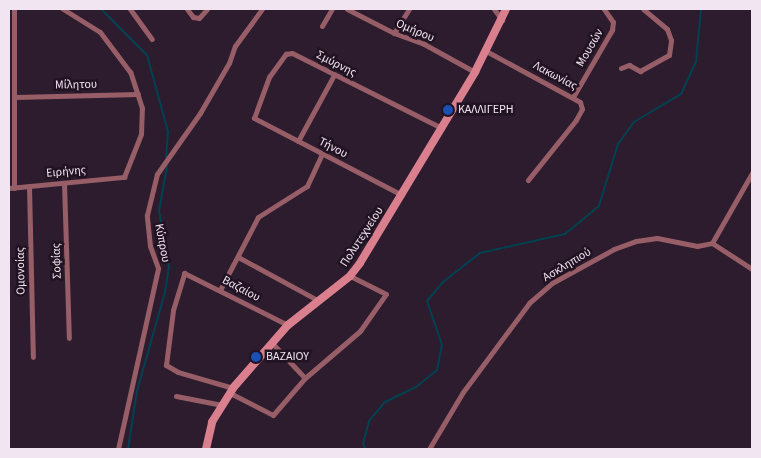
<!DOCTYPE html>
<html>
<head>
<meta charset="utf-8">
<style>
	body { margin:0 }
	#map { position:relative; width:761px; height:458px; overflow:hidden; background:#2c1c2d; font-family:"Source Sans 3",sans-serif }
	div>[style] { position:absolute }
	.stream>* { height:2px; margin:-1px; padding:0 1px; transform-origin:1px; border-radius:1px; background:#014252 }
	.street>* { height:5px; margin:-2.5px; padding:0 2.5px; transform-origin:2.5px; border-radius:2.5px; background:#975e67 }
	.secondary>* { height:8px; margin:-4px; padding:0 4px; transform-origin:4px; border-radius:4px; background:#da7f8e }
	.dots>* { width:14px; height:14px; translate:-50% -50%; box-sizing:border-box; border:2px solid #221323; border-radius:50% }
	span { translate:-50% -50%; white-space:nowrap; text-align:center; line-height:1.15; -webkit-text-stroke:5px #221323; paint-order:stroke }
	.street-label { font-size:12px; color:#f0e5f0 }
	.poi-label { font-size:12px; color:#f0e5f0 }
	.left { translate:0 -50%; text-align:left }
	.frame { position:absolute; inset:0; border:10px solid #f0e5f0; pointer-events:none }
</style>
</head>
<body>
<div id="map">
	<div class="stream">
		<i style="left:101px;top:9px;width:65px;rotate:45deg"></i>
		<i style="left:147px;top:55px;width:79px;rotate:74.6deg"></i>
		<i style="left:168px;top:131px;width:26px;rotate:94deg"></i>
		<i style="left:128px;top:449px;width:59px;rotate:-81.2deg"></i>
		<i style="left:137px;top:391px;width:103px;rotate:-74.2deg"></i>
		<i style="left:165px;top:292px;width:26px;rotate:-81deg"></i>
		<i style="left:169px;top:266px;width:56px;rotate:-100.3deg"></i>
		<i style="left:159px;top:211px;width:46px;rotate:-79.9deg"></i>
		<i style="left:366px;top:449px;width:6px;rotate:-121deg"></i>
		<i style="left:363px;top:444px;width:24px;rotate:-75deg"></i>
		<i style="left:369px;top:421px;width:25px;rotate:-50deg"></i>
		<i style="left:385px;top:402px;width:34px;rotate:-26deg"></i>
		<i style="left:416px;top:387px;width:27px;rotate:-39deg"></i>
		<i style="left:437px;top:370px;width:25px;rotate:-79deg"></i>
		<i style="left:442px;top:345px;width:46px;rotate:-108.8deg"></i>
		<i style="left:427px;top:301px;width:25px;rotate:-50deg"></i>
		<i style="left:443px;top:282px;width:47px;rotate:-38.1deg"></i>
		<i style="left:480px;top:253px;width:87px;rotate:-12.6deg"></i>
		<i style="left:565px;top:234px;width:44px;rotate:-39.5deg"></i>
		<i style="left:599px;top:206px;width:65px;rotate:-73deg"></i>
		<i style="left:618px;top:144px;width:27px;rotate:-54deg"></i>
		<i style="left:634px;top:122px;width:55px;rotate:-30.8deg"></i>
		<i style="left:681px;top:94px;width:35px;rotate:-65deg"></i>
		<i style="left:696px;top:62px;width:53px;rotate:-84.6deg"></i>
	</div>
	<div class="street">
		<i style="left:14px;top:9px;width:179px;rotate:90deg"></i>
		<i style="left:130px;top:9px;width:37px;rotate:54deg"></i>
		<i style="left:187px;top:9px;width:10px;rotate:53deg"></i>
		<i style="left:193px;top:17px;width:6px;rotate:9deg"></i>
		<i style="left:199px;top:18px;width:12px;rotate:-48deg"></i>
		<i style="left:347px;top:9px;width:53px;rotate:27.1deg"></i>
		<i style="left:394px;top:33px;width:32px;rotate:20deg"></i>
		<i style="left:424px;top:44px;width:58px;rotate:28.8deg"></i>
		<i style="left:494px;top:9px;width:14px;rotate:54deg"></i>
		<i style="left:322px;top:26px;width:20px;rotate:-60deg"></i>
		<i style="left:394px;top:33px;width:28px;rotate:-58deg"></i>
		<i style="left:486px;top:51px;width:107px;rotate:28.5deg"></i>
		<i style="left:580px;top:102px;width:7px;rotate:74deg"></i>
		<i style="left:582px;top:109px;width:13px;rotate:119deg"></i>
		<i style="left:576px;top:120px;width:77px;rotate:128.7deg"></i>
		<i style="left:621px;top:68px;width:9px;rotate:-21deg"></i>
		<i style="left:629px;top:65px;width:13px;rotate:29deg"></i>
		<i style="left:640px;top:71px;width:33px;rotate:-29deg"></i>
		<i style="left:669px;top:55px;width:15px;rotate:-82deg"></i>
		<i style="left:671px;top:40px;width:12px;rotate:-110deg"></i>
		<i style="left:667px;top:29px;width:31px;rotate:-140deg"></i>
		<i style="left:15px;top:97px;width:123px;rotate:-1.4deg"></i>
		<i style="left:573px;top:97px;width:78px;rotate:-59.8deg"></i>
		<i style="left:612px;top:30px;width:8px;rotate:-83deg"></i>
		<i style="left:613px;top:22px;width:16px;rotate:-125deg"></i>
		<i style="left:298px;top:141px;width:75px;rotate:-61.4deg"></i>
		<i style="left:64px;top:183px;width:155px;rotate:88.2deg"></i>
		<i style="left:29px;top:186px;width:171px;rotate:88.7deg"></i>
		<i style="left:9px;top:188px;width:116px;rotate:-5.5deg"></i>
		<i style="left:124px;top:177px;width:46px;rotate:-68.4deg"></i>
		<i style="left:141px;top:134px;width:26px;rotate:-88deg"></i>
		<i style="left:142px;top:108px;width:38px;rotate:-108deg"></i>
		<i style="left:130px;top:72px;width:50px;rotate:-126.9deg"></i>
		<i style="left:100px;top:32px;width:44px;rotate:-148.1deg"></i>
		<i style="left:402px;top:195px;width:167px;rotate:-152.5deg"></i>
		<i style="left:254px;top:118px;width:44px;rotate:-69.9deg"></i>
		<i style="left:269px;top:77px;width:29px;rotate:-54deg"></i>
		<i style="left:286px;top:54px;width:6px;rotate:-9deg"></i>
		<i style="left:292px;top:53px;width:168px;rotate:26.6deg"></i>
		<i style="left:712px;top:243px;width:48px;rotate:33deg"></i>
		<i style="left:238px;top:257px;width:92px;rotate:28.5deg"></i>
		<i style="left:220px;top:290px;width:82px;rotate:-62.5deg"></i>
		<i style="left:258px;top:217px;width:58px;rotate:-32.3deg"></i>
		<i style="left:307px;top:186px;width:35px;rotate:-65deg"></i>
		<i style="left:272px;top:343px;width:48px;rotate:46.7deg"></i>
		<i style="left:233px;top:388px;width:57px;rotate:-163.8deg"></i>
		<i style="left:178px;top:372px;width:14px;rotate:-150deg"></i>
		<i style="left:166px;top:365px;width:55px;rotate:-82.7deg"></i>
		<i style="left:173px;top:310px;width:39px;rotate:-73deg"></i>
		<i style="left:184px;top:273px;width:116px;rotate:26.6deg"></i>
		<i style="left:230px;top:393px;width:48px;rotate:27.1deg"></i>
		<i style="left:273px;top:415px;width:49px;rotate:-49.1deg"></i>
		<i style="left:305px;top:378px;width:72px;rotate:-40.5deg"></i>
		<i style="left:360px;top:331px;width:45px;rotate:-54.9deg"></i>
		<i style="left:386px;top:294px;width:40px;rotate:-153.4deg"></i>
		<i style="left:176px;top:396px;width:47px;rotate:11.1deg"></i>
		<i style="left:118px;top:449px;width:185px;rotate:-77.5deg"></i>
		<i style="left:158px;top:268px;width:23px;rotate:-110deg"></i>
		<i style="left:150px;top:246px;width:31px;rotate:-96deg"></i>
		<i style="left:147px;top:215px;width:42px;rotate:-76.3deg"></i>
		<i style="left:157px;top:174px;width:75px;rotate:-54.8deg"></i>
		<i style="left:200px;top:113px;width:58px;rotate:-59.9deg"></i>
		<i style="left:229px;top:63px;width:18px;rotate:-71deg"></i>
		<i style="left:235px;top:46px;width:46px;rotate:-53.9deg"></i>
		<i style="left:429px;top:449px;width:66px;rotate:-59.2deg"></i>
		<i style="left:463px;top:392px;width:111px;rotate:-53.4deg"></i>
		<i style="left:529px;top:303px;width:30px;rotate:-41deg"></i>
		<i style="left:552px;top:283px;width:71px;rotate:-28.7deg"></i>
		<i style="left:614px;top:249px;width:23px;rotate:-20deg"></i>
		<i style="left:636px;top:241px;width:21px;rotate:-8deg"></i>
		<i style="left:657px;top:238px;width:41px;rotate:11.3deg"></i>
		<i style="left:697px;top:246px;width:15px;rotate:-11deg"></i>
		<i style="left:712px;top:243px;width:81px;rotate:-60.3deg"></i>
	</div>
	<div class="secondary">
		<i style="left:206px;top:449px;width:28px;rotate:-77deg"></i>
		<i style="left:212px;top:422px;width:40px;rotate:-58deg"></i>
		<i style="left:233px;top:388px;width:84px;rotate:-48.9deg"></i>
		<i style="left:288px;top:325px;width:79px;rotate:-38.3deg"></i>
		<i style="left:350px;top:276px;width:16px;rotate:-52deg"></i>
		<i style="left:360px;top:263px;width:223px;rotate:-58.9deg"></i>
		<i style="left:475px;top:72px;width:70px;rotate:-63.8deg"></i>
	</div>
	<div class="dots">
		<i style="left:448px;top:110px;background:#1a4fb4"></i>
		<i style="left:256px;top:357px;background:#1a4fb4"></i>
	</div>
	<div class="street-label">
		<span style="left:415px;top:31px;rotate:23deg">Ομήρου</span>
		<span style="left:590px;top:48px;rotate:-60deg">Μουσών</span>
		<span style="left:336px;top:64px;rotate:27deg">Σμύρνης</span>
		<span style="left:555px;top:76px;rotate:28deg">Λακωνίας</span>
		<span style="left:76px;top:85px;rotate:-1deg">Μίλητου</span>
		<span style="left:333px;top:148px;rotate:27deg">Τήνου</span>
		<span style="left:66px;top:172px;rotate:-5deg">Ειρήνης</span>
		<span style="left:362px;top:237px;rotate:-57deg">Πολυτεχνείου</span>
		<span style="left:162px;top:243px;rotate:79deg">Κύπρου</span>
		<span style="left:57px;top:261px;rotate:-92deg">Σοφίας</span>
		<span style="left:567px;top:265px;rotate:-31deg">Ασκληπιού</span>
		<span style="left:21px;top:271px;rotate:-91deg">Ομονοίας</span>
		<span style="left:241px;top:289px;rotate:28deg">Βαζαίου</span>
	</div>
	<div class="poi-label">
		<span class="left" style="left:458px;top:110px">ΚΑΛΛΙΓΕΡΗ</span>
		<span class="left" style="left:266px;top:357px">ΒΑΖΑΙΟΥ</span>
	</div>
	<div class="frame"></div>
</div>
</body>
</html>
